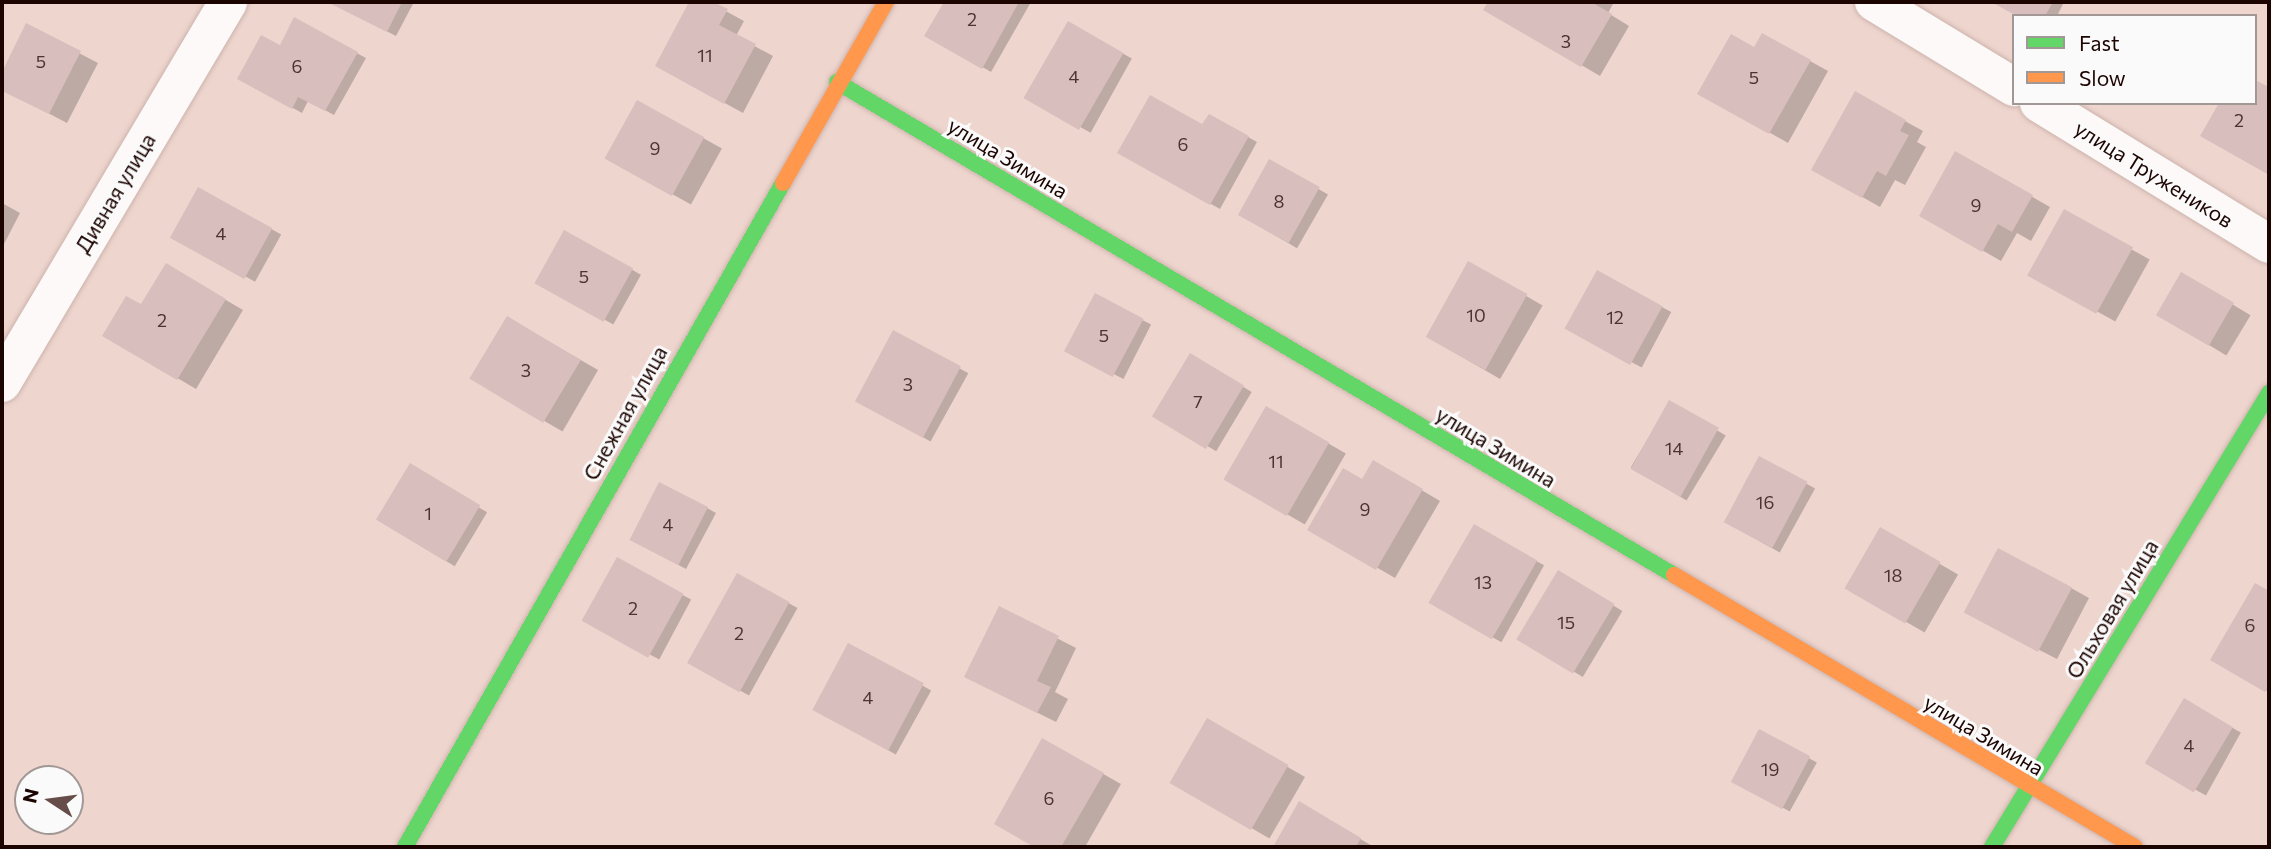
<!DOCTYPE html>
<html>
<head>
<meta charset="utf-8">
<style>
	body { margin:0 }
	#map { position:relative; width:2271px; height:849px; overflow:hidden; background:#eed5ce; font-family:Commissioner,sans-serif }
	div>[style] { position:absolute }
	.shadow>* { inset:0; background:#0003; transform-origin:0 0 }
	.building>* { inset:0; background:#d8bebc; transform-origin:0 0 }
	.roads { filter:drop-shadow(0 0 2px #ccb3ac) drop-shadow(0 0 2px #ccb3ac) }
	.street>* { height:38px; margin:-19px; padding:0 19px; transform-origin:19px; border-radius:19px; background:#fcf9f8 }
	.fast>* { height:16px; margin:-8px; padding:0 8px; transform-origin:8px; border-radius:8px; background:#63d668 }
	.slow>* { height:16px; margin:-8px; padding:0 8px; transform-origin:8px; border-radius:8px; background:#ff974d }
	span { translate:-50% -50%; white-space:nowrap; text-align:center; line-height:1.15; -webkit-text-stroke:6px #fafafa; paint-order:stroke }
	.number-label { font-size:18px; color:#4d3432 }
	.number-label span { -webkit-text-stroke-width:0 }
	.street-label { font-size:21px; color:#1c0401 }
	.frame { position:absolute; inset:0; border:4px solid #1c0401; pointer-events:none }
	.legend { position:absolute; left:2012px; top:14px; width:245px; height:91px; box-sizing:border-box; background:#fafafa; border:2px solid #a19896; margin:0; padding:9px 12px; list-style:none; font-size:21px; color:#1c0401 }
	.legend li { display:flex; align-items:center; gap:14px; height:35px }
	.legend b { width:35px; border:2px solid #a19896 }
	.north { position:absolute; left:14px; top:765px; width:70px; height:70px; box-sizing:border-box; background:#fafafa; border:2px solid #a19896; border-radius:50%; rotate:283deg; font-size:19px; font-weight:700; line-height:28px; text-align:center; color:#1c0401 }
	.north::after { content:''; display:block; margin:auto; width:24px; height:32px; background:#664d49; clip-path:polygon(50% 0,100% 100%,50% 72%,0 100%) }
</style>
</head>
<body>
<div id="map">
	<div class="shadow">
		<i style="clip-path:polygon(330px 2px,414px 2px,396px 36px)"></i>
		<i style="clip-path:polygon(691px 2px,709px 2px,744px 21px,736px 36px,773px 56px,743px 113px,657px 66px)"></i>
		<i style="clip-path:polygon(946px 2px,1031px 2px,991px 72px,927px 35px)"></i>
		<i style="clip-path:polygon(1490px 2px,1614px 2px,1608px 13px,1629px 26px,1600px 76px,1486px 9px)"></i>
		<i style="clip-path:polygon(1994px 2px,2064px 2px,2057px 16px,2020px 16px)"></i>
		<i style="clip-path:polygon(295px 20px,366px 58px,334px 115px,308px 101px,302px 113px,240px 79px,281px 47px)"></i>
		<i style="left:1068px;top:23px;width:73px;height:85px;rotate:29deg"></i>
		<i style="clip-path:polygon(27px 26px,98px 63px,67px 123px,2px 89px,2px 75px)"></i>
		<i style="clip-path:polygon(1763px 35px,1828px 71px,1788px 143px,1700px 93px,1755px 50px)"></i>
		<i style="clip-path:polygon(1856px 94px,1923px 131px,1917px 142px,1926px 147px,1905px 185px,1895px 180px,1880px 207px,1813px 169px)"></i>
		<i style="left:638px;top:102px;width:96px;height:64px;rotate:29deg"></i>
		<i style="clip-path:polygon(1210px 116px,1257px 142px,1220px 209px,1120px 153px,1203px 127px)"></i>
		<i style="clip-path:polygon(1956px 153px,2050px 207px,2031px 241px,2017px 233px,2001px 261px,1921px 215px)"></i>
		<i style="left:1270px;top:161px;width:67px;height:62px;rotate:30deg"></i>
		<i style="left:199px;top:189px;width:94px;height:54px;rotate:29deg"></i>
		<i style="clip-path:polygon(2px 203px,20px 213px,2px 248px)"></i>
		<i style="left:2064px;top:212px;width:98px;height:71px;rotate:29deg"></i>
		<i style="left:564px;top:232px;width:88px;height:57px;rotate:29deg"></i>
		<i style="left:1469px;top:263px;width:85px;height:85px;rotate:30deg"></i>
		<i style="clip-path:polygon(166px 265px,243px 310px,196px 389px,104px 335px,142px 307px)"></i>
		<i style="left:1598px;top:273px;width:83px;height:63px;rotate:28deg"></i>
		<i style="left:2182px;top:274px;width:80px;height:47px;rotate:31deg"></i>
		<i style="left:1095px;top:296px;width:63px;height:61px;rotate:27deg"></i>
		<i style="left:508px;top:318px;width:104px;height:71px;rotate:30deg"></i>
		<i style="left:894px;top:332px;width:85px;height:78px;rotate:29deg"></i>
		<i style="left:1190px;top:355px;width:72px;height:69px;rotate:31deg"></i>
		<i style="left:1670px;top:402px;width:65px;height:76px;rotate:31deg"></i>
		<i style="left:1267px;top:408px;width:91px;height:82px;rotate:30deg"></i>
		<i style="left:1760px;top:458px;width:63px;height:73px;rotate:29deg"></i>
		<i style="clip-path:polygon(1374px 462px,1440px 501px,1395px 578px,1310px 529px,1363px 481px)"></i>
		<i style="left:410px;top:466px;width:90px;height:63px;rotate:31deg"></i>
		<i style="clip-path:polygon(707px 508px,716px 513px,686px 569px,631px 540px)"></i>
		<i style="left:1475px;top:527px;width:79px;height:88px;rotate:29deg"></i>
		<i style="left:1881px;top:530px;width:89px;height:67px;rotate:30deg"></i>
		<i style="left:617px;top:560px;width:84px;height:68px;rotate:28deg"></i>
		<i style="left:1559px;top:573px;width:74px;height:77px;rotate:31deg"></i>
		<i style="left:738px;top:575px;width:68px;height:100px;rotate:29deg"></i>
		<i style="clip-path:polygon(2256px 585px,2269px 593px,2269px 692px,2213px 659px)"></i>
		<i style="clip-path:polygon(2071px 588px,2089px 598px,2057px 659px,1985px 622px)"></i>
		<i style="clip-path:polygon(1000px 609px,1076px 648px,1055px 692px,1068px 699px,1056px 722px,984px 686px)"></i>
		<i style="left:849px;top:645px;width:94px;height:73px;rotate:29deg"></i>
		<i style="left:2184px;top:701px;width:65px;height:72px;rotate:29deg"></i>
		<i style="left:1208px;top:721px;width:112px;height:71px;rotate:30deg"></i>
		<i style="left:1760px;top:731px;width:65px;height:56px;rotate:29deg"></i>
		<i style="clip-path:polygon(1043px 740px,1121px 784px,1085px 847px,1038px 847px,996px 823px)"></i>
		<i style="clip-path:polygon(1300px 804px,1318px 814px,1374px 847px,1275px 847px)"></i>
	</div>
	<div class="building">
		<i style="clip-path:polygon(327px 2px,402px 2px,387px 32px)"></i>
		<i style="clip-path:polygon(689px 2px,713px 2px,728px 9px,719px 25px,756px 44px,724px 104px,655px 66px)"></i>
		<i style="clip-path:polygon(944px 2px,1019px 2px,982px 69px,924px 36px)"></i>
		<i style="clip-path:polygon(1488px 2px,1591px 2px,1612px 14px,1581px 67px,1483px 10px)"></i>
		<i style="clip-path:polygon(1991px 2px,2053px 2px,2045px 16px,2017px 16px)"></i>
		<i style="clip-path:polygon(294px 17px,358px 52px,325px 111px,298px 97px,292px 109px,237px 79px,261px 35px,280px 45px)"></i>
		<i style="left:1068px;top:21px;width:64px;height:89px;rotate:30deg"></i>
		<i style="clip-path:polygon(26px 23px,81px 51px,49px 114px,2px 91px,2px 72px)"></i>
		<i style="clip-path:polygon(1762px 33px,1811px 60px,1769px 134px,1697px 94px,1731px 34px,1754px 47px)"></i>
		<i style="clip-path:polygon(2255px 80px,2269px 87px,2269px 175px,2200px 136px,2219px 103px,2255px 103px)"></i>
		<i style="clip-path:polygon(1855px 91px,1906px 120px,1900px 131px,1909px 135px,1886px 176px,1877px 171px,1862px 198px,1811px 170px)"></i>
		<i style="clip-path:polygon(1150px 95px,1202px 124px,1209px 114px,1249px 136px,1210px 205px,1117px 153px)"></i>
		<i style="left:637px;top:100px;width:77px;height:67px;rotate:29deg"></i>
		<i style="clip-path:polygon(1955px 151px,2033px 195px,2012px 232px,1998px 224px,1982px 252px,1919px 216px)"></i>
		<i style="left:1269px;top:159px;width:58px;height:64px;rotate:29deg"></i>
		<i style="left:198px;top:187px;width:85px;height:58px;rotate:29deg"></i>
		<i style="left:2064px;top:209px;width:79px;height:76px;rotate:29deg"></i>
		<i style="left:564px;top:230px;width:79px;height:61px;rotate:29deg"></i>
		<i style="left:1468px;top:261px;width:68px;height:87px;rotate:29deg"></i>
		<i style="clip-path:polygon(166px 263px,226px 299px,177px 380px,102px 336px,126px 296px,141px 304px)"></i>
		<i style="left:1597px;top:270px;width:75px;height:67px;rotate:29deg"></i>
		<i style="left:2181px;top:272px;width:61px;height:50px;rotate:30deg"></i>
		<i style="left:1095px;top:293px;width:55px;height:66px;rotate:28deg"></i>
		<i style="left:507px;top:316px;width:86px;height:73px;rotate:31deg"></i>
		<i style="left:893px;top:330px;width:77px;height:81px;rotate:28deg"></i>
		<i style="left:1190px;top:353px;width:63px;height:74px;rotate:31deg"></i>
		<i style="left:1669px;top:400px;width:57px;height:79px;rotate:29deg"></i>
		<i style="left:1266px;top:406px;width:73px;height:85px;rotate:30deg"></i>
		<i style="left:1759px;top:456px;width:55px;height:75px;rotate:28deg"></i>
		<i style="clip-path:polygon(1373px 460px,1423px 489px,1376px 570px,1307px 530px,1343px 468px,1362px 479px)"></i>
		<i style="left:410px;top:463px;width:82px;height:66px;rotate:31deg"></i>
		<i style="left:659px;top:482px;width:55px;height:65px;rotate:27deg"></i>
		<i style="left:1474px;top:524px;width:73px;height:91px;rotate:30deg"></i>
		<i style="left:1880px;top:527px;width:70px;height:71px;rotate:30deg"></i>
		<i style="left:1998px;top:548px;width:84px;height:73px;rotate:28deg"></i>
		<i style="left:617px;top:557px;width:76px;height:73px;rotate:29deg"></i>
		<i style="left:1558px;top:570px;width:66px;height:81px;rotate:31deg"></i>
		<i style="left:737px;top:573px;width:60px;height:103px;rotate:29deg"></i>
		<i style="clip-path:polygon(2255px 583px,2269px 591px,2269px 685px,2265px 692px,2210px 660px)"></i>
		<i style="clip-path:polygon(999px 606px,1059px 636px,1037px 681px,1051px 687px,1037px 713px,964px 677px)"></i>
		<i style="left:848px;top:643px;width:86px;height:76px;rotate:28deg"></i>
		<i style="left:2184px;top:698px;width:57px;height:76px;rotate:31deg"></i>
		<i style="left:1207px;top:718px;width:94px;height:75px;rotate:30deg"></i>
		<i style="left:1759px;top:729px;width:58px;height:60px;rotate:28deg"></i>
		<i style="clip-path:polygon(1042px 738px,1104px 773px,1061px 847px,1034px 847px,994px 824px)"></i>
		<i style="clip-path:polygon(1299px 801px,1361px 838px,1356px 847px,1273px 847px)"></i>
	</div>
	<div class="roads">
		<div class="street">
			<i style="left:1874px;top:2px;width:164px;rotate:31.3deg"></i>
			<i style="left:2039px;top:103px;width:270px;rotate:31.5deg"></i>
			<i style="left:2px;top:383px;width:443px;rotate:-59.3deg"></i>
		</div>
		<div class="fast">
			<i style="left:837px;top:82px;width:971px;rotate:30.5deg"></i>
			<i style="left:405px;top:847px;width:764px;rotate:-60.35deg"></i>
			<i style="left:1992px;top:847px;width:532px;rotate:-58.61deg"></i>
		</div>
		<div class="slow">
			<i style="left:783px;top:183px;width:208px;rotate:-60.4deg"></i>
			<i style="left:1674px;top:575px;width:535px;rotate:30.54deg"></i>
		</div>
	</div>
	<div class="number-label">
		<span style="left:972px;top:19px">2</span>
		<span style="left:1566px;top:41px">3</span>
		<span style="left:705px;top:55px">11</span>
		<span style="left:41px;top:61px">5</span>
		<span style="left:297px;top:66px">6</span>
		<span style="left:1074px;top:76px">4</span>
		<span style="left:1754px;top:77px">5</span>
		<span style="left:2239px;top:120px">2</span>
		<span style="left:1183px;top:144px">6</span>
		<span style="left:655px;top:148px">9</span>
		<span style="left:1279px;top:201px">8</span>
		<span style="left:1976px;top:205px">9</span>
		<span style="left:221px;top:233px">4</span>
		<span style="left:584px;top:276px">5</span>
		<span style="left:1476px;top:315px">10</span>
		<span style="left:1615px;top:317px">12</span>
		<span style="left:162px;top:320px">2</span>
		<span style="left:1104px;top:335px">5</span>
		<span style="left:526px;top:370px">3</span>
		<span style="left:908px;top:384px">3</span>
		<span style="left:1198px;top:401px">7</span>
		<span style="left:1674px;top:448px">14</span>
		<span style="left:1276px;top:461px">11</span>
		<span style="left:1765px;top:502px">16</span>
		<span style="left:1365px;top:509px">9</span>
		<span style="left:428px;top:513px">1</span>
		<span style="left:668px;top:524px">4</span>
		<span style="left:1893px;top:575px">18</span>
		<span style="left:1483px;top:582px">13</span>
		<span style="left:633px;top:608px">2</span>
		<span style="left:1566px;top:622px">15</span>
		<span style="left:2250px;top:625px">6</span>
		<span style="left:739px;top:633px">2</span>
		<span style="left:868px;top:697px">4</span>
		<span style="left:2189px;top:745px">4</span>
		<span style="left:1770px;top:769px">19</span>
		<span style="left:1049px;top:798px">6</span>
	</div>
	<div class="street-label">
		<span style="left:1008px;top:158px;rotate:31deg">улица Зимина</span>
		<span style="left:2154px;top:174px;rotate:32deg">улица Тружеников</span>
		<span style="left:115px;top:193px;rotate:-59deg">Дивная улица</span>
		<span style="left:625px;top:413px;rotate:-61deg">Снежная улица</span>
		<span style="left:1496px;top:447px;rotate:31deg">улица Зимина</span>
		<span style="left:2112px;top:609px;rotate:-59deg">Ольховая улица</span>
		<span style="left:1984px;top:735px;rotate:31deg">улица Зимина</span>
	</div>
	<div class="frame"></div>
	<ul class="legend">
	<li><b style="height:9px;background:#63d668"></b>Fast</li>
	<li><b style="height:9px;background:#ff974d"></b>Slow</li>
	</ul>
	<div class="north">N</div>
</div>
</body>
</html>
